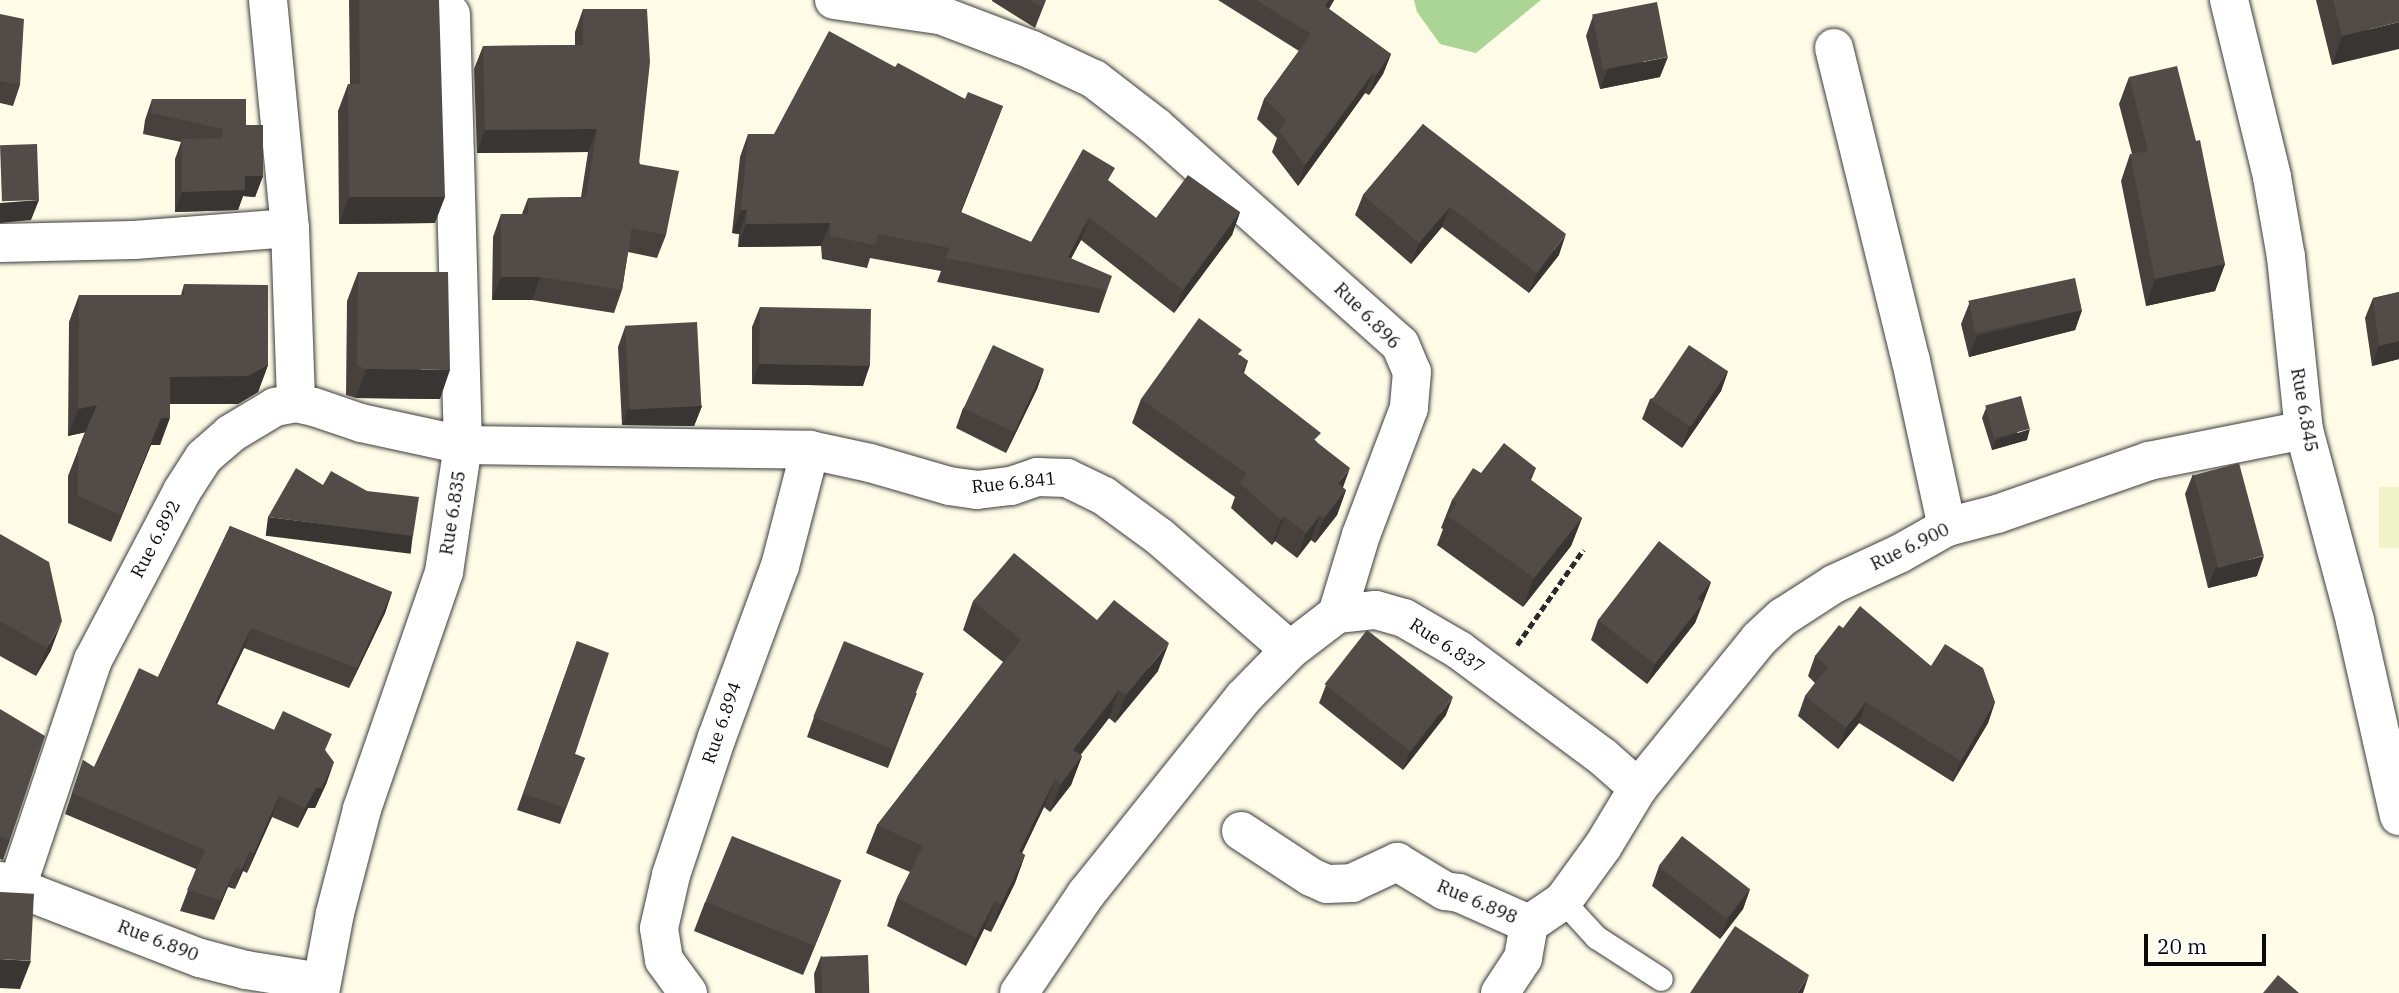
<!DOCTYPE html>
<html>
<head>
<meta charset="utf-8">
<style>
	body { margin:0 }
	#map { position:relative; width:2399px; height:993px; overflow:hidden; background:#fefce7; font-family:"IBM Plex Serif",serif }
	div>[style] { position:absolute }
	.farmland>* { inset:0; background:#f0f2c9; transform-origin:0 0 }
	.forest>* { inset:0; background:#aad594 }
	.path>* { height:4.5px; margin-top:-2.25px; transform-origin:0; background:repeating-linear-gradient(90deg,#2b2b2b 0 7px,transparent 0 10.5px) }
	.roads { filter:drop-shadow(0 0 2px #3c3c3c) drop-shadow(0 0 2px #3c3c3c) }
	.service>* { height:23px; margin:-11.5px; padding:0 11.5px; transform-origin:11.5px; border-radius:11.5px; background:#fff }
	.minor>* { height:38px; margin:-19px; padding:0 19px; transform-origin:19px; border-radius:19px; background:#fff }
	.wall>* { inset:0; background:#46413d }
	.shaded-wall>* { inset:0; background:#393532; transform-origin:0 0 }
	.building>* { inset:0; background:#514c47; transform-origin:0 0 }
	span { translate:-50% -50%; white-space:nowrap; text-align:center; line-height:1.15; -webkit-text-stroke:7px #fff; paint-order:stroke }
	.street-label { font-size:18px; color:#090909 }
	.scale { position:absolute; left:2144px; top:934px; width:122px; height:32px; box-sizing:border-box; border:4px solid #090909; border-top:0; padding-left:9px; font-size:21px; line-height:24px; white-space:nowrap; color:#090909; -webkit-text-stroke:5px #fff; paint-order:stroke }
</style>
</head>
<body>
<div id="map">
	<div class="farmland">
		<i style="left:2379px;top:487px;width:20px;height:61px"></i>
	</div>
	<div class="forest">
		<i style="clip-path:polygon(1414px 0,1541px 0,1476px 53px,1440px 44px,1417px 12px)"></i>
	</div>
	<div class="path">
		<i style="left:1517px;top:645px;width:116px;rotate:-55.2deg"></i>
	</div>
	<div class="roads">
		<div class="service">
			<i style="left:1563px;top:901px;width:49px;rotate:47.5deg"></i>
			<i style="left:1596px;top:937px;width:77px;rotate:32.9deg"></i>
		</div>
		<div class="minor">
			<i style="left:268px;top:0;width:229px;rotate:84.5deg"></i>
			<i style="left:290px;top:228px;width:175px;rotate:88deg"></i>
			<i style="left:834px;top:0;width:107px;rotate:8.1deg"></i>
			<i style="left:940px;top:15px;width:98px;rotate:20.8deg"></i>
			<i style="left:1032px;top:50px;width:68px;rotate:25.1deg"></i>
			<i style="left:1094px;top:79px;width:77px;rotate:37.6deg"></i>
			<i style="left:1155px;top:126px;width:328px;rotate:41.7deg"></i>
			<i style="left:1400px;top:344px;width:30px;rotate:67deg"></i>
			<i style="left:1412px;top:372px;width:36px;rotate:95deg"></i>
			<i style="left:1409px;top:408px;width:136px;rotate:110.7deg"></i>
			<i style="left:1361px;top:535px;width:83px;rotate:106.9deg"></i>
			<i style="left:2229px;top:0;width:182px;rotate:76.3deg"></i>
			<i style="left:2272px;top:177px;width:81px;rotate:80.1deg"></i>
			<i style="left:2286px;top:257px;width:174px;rotate:84.1deg"></i>
			<i style="left:2304px;top:430px;width:198px;rotate:75deg"></i>
			<i style="left:2355px;top:621px;width:200px;rotate:77.3deg"></i>
			<i style="left:1834px;top:48px;width:322px;rotate:76.2deg"></i>
			<i style="left:1911px;top:361px;width:170px;rotate:77.8deg"></i>
			<i style="left:0;top:243px;width:134px;rotate:-1.3deg"></i>
			<i style="left:134px;top:240px;width:156px;rotate:-4.4deg"></i>
			<i style="left:1638px;top:788px;width:192px;rotate:-50.9deg"></i>
			<i style="left:1759px;top:639px;width:33px;rotate:-43deg"></i>
			<i style="left:1783px;top:617px;width:61px;rotate:-32.9deg"></i>
			<i style="left:1834px;top:584px;width:72px;rotate:-24.8deg"></i>
			<i style="left:1899px;top:554px;width:55px;rotate:-29.4deg"></i>
			<i style="left:1947px;top:527px;width:52px;rotate:-14.6deg"></i>
			<i style="left:1997px;top:514px;width:161px;rotate:-19.2deg"></i>
			<i style="left:2149px;top:461px;width:158px;rotate:-11.3deg"></i>
			<i style="left:1241px;top:831px;width:84px;rotate:33.3deg"></i>
			<i style="left:1311px;top:877px;width:17px;rotate:24deg"></i>
			<i style="left:1327px;top:884px;width:25px;rotate:-2deg"></i>
			<i style="left:1352px;top:883px;width:50px;rotate:-25deg"></i>
			<i style="left:1397px;top:862px;width:56px;rotate:31.1deg"></i>
			<i style="left:1445px;top:891px;width:14px;rotate:8deg"></i>
			<i style="left:1459px;top:893px;width:77px;rotate:23.9deg"></i>
			<i style="left:0;top:881px;width:214px;rotate:21.1deg"></i>
			<i style="left:200px;top:958px;width:48px;rotate:14.6deg"></i>
			<i style="left:246px;top:970px;width:76px;rotate:9.1deg"></i>
			<i style="left:17px;top:887px;width:239px;rotate:-71.5deg"></i>
			<i style="left:93px;top:660px;width:191px;rotate:-62.2deg"></i>
			<i style="left:182px;top:491px;width:40px;rotate:-57.1deg"></i>
			<i style="left:204px;top:457px;width:35px;rotate:-41deg"></i>
			<i style="left:230px;top:434px;width:52px;rotate:-31deg"></i>
			<i style="left:275px;top:407px;width:21px;rotate:-11deg"></i>
			<i style="left:296px;top:403px;width:18px;rotate:13deg"></i>
			<i style="left:314px;top:407px;width:50px;rotate:18.8deg"></i>
			<i style="left:361px;top:423px;width:104px;rotate:12.2deg"></i>
			<i style="left:463px;top:445px;width:347px;rotate:0.8deg"></i>
			<i style="left:810px;top:450px;width:61px;rotate:12.2deg"></i>
			<i style="left:870px;top:463px;width:82px;rotate:16.2deg"></i>
			<i style="left:949px;top:486px;width:28px;rotate:8deg"></i>
			<i style="left:977px;top:490px;width:34px;rotate:-7deg"></i>
			<i style="left:1011px;top:486px;width:28px;rotate:-19deg"></i>
			<i style="left:1037px;top:477px;width:30px;rotate:2deg"></i>
			<i style="left:1067px;top:478px;width:41px;rotate:25.9deg"></i>
			<i style="left:1104px;top:496px;width:69px;rotate:36.2deg"></i>
			<i style="left:1160px;top:537px;width:172px;rotate:41deg"></i>
			<i style="left:320px;top:993px;width:81px;rotate:-79.4deg"></i>
			<i style="left:335px;top:913px;width:107px;rotate:-75.4deg"></i>
			<i style="left:362px;top:809px;width:251px;rotate:-70.9deg"></i>
			<i style="left:444px;top:572px;width:128px;rotate:-81.5deg"></i>
			<i style="left:463px;top:445px;width:431px;rotate:-91.6deg"></i>
			<i style="left:688px;top:993px;width:41px;rotate:-126deg"></i>
			<i style="left:664px;top:960px;width:32px;rotate:-99deg"></i>
			<i style="left:659px;top:928px;width:54px;rotate:-77.2deg"></i>
			<i style="left:671px;top:875px;width:145px;rotate:-71.6deg"></i>
			<i style="left:717px;top:737px;width:182px;rotate:-69.8deg"></i>
			<i style="left:780px;top:566px;width:120px;rotate:-75.5deg"></i>
			<i style="left:1019px;top:993px;width:120px;rotate:-55.9deg"></i>
			<i style="left:1086px;top:894px;width:251px;rotate:-51.3deg"></i>
			<i style="left:1243px;top:698px;width:67px;rotate:-45.6deg"></i>
			<i style="left:1290px;top:650px;width:59px;rotate:-37.5deg"></i>
			<i style="left:1337px;top:614px;width:39px;rotate:-6deg"></i>
			<i style="left:1376px;top:610px;width:29px;rotate:16deg"></i>
			<i style="left:1404px;top:618px;width:64px;rotate:30.2deg"></i>
			<i style="left:1459px;top:650px;width:179px;rotate:36.6deg"></i>
			<i style="left:1603px;top:757px;width:47px;rotate:41.5deg"></i>
			<i style="left:1638px;top:788px;width:68px;rotate:121.1deg"></i>
			<i style="left:1603px;top:846px;width:68px;rotate:126deg"></i>
			<i style="left:1563px;top:901px;width:41px;rotate:145.9deg"></i>
			<i style="left:1529px;top:924px;width:35px;rotate:100deg"></i>
			<i style="left:1523px;top:958px;width:42px;rotate:123.3deg"></i>
		</div>
	</div>
	<div class="wall">
		<i style="clip-path:polygon(349px 0,439px 0,435px 223px,339px 224px,338px 111px,348px 84px,350px 84px)"></i>
		<i style="clip-path:polygon(992px 0,1046px 0,1035px 28px,992px 1px)"></i>
		<i style="clip-path:polygon(1218px 0,1334px 0,1329px 9px,1391px 54px,1383px 74px,1369px 95px,1365px 93px,1298px 186px,1272px 152px,1277px 138px,1257px 119px,1264px 99px,1299px 51px)"></i>
		<i style="clip-path:polygon(2316px 0,2399px 0,2332px 65px)"></i>
		<i style="clip-path:polygon(583px 9px,666px 235px,657px 258px,628px 252px,622px 290px,614px 313px,532px 300px,492px 300px,493px 237px,501px 214px,522px 214px,528px 198px,581px 197px,588px 152px,477px 153px,474px 69px,483px 46px,575px 45px,575px 32px)"></i>
		<i style="clip-path:polygon(0 14px,20px 85px,13px 106px,0 103px)"></i>
		<i style="clip-path:polygon(1593px 16px,1660px 77px,1600px 89px,1586px 36px)"></i>
		<i style="clip-path:polygon(895px 67px,965px 99px,1003px 106px,961px 212px,1031px 242px,1110px 182px,1156px 218px,1240px 212px,1232px 235px,1174px 313px,1081px 240px,1071px 259px,1107px 290px,1099px 313px,937px 282px,941px 271px,870px 258px,867px 268px,822px 259px,821px 246px,738px 247px,739px 234px,732px 233px,740px 157px,748px 134px,774px 134px)"></i>
		<i style="clip-path:polygon(2129px 77px,2225px 264px,2215px 291px,2146px 306px,2121px 181px,2130px 154px,2132px 154px,2119px 104px)"></i>
		<i style="clip-path:polygon(152px 99px,246px 125px,263px 176px,255px 197px,243px 196px,238px 210px,175px 212px,175px 159px,181px 142px,143px 134px,145px 120px)"></i>
		<i style="clip-path:polygon(1423px 124px,1559px 255px,1529px 293px,1442px 227px,1411px 264px,1355px 215px,1363px 195px)"></i>
		<i style="clip-path:polygon(358px 272px,440px 399px,356px 398px,346px 395px,347px 301px)"></i>
		<i style="clip-path:polygon(184px 284px,268px 365px,258px 392px,238px 404px,170px 404px,160px 445px,151px 445px,111px 542px,68px 523px,68px 476px,85px 432px,68px 436px,69px 322px,79px 295px,181px 295px)"></i>
		<i style="clip-path:polygon(2399px 292px,2399px 359px,2372px 366px,2365px 318px,2373px 298px)"></i>
		<i style="clip-path:polygon(1969px 304px,2082px 310px,2075px 330px,1969px 357px,1961px 324px)"></i>
		<i style="clip-path:polygon(760px 307px,863px 386px,752px 384px,752px 327px)"></i>
		<i style="clip-path:polygon(625px 327px,702px 406px,694px 426px,622px 425px,618px 347px)"></i>
		<i style="clip-path:polygon(1240px 355px,1248px 361px,1244px 373px,1317px 442px,1343px 488px,1346px 490px,1337px 515px,1315px 543px,1311px 540px,1297px 558px,1275px 541px,1272px 545px,1231px 508px,1235px 497px,1132px 423px,1141px 399px)"></i>
		<i style="clip-path:polygon(1044px 369px,1037px 389px,1006px 453px,956px 428px,963px 408px)"></i>
		<i style="clip-path:polygon(1728px 371px,1721px 391px,1682px 448px,1642px 419px,1650px 399px)"></i>
		<i style="clip-path:polygon(1986px 408px,2027px 440px,1992px 450px,1982px 418px)"></i>
		<i style="clip-path:polygon(1536px 468px,1531px 480px,1582px 518px,1571px 546px,1523px 607px,1437px 545px,1443px 529px,1441px 528px,1452px 500px,1481px 473px)"></i>
		<i style="clip-path:polygon(2193px 474px,2257px 576px,2208px 588px,2185px 494px)"></i>
		<i style="clip-path:polygon(230px 526px,392px 592px,385px 613px,349px 688px,244px 648px,217px 704px,274px 730px,326px 751px,327px 782px,315px 808px,308px 808px,298px 828px,272px 817px,247px 873px,243px 871px,235px 889px,228px 887px,214px 920px,180px 911px,196px 869px,65px 814px,83px 760px,94px 767px,158px 677px)"></i>
		<i style="clip-path:polygon(0 534px,51px 650px,36px 676px,0 656px)"></i>
		<i style="clip-path:polygon(1711px 582px,1695px 623px,1647px 684px,1591px 640px,1598px 620px)"></i>
		<i style="clip-path:polygon(973px 601px,1158px 671px,1115px 723px,1109px 718px,1080px 755px,1082px 756px,1071px 785px,1050px 812px,1044px 807px,1022px 853px,1025px 855px,1015px 883px,991px 932px,984px 929px,966px 966px,887px 926px,897px 898px,910px 872px,866px 853px,877px 825px,1003px 662px,963px 630px)"></i>
		<i style="clip-path:polygon(1843px 628px,1931px 666px,1995px 702px,1988px 723px,1953px 782px,1859px 723px,1838px 749px,1798px 716px,1805px 696px,1815px 683px,1808px 676px,1815px 656px)"></i>
		<i style="clip-path:polygon(577px 641px,575px 754px,585px 758px,560px 824px,517px 810px)"></i>
		<i style="clip-path:polygon(1326px 685px,1446px 715px,1403px 770px,1319px 703px)"></i>
		<i style="clip-path:polygon(917px 693px,888px 768px,807px 737px,814px 717px)"></i>
		<i style="clip-path:polygon(0 709px,10px 840px,3px 860px,0 859px)"></i>
		<i style="clip-path:polygon(1659px 866px,1750px 889px,1743px 909px,1720px 939px,1652px 886px)"></i>
		<i style="clip-path:polygon(705px 902px,830px 909px,803px 975px,694px 931px)"></i>
		<i style="clip-path:polygon(821px 956px,869px 993px,815px 993px,814px 974px)"></i>
	</div>
	<div class="shaded-wall">
		<i style="clip-path:polygon(1329px 0,1334px 0,1318px 27px,1325px 6px)"></i>
		<i style="clip-path:polygon(2399px 22px,2399px 49px,2332px 65px,2342px 36px)"></i>
		<i style="clip-path:polygon(1391px 54px,1383px 74px,1369px 95px,1376px 75px)"></i>
		<i style="clip-path:polygon(1668px 57px,1660px 77px,1600px 89px,1608px 69px)"></i>
		<i style="clip-path:polygon(1373px 73px,1365px 93px,1298px 186px,1305px 165px)"></i>
		<i style="clip-path:polygon(1003px 106px,994px 129px,952px 235px,960px 212px)"></i>
		<i style="clip-path:polygon(597px 129px,588px 152px,477px 153px,485px 130px)"></i>
		<i style="clip-path:polygon(245px 176px,263px 176px,255px 197px,243px 196px,238px 210px,175px 212px,182px 192px)"></i>
		<i style="clip-path:polygon(349px 197px,445px 197px,435px 223px,339px 224px)"></i>
		<i style="clip-path:polygon(39px 200px,31px 220px,0 223px,0 203px)"></i>
		<i style="clip-path:polygon(1450px 207px,1442px 227px,1411px 264px,1419px 243px)"></i>
		<i style="clip-path:polygon(741px 210px,747px 210px,739px 234px,732px 233px)"></i>
		<i style="clip-path:polygon(1240px 212px,1232px 235px,1174px 313px,1183px 290px)"></i>
		<i style="clip-path:polygon(1089px 217px,1081px 240px,1059px 280px,1068px 257px)"></i>
		<i style="clip-path:polygon(830px 223px,821px 246px,738px 247px,746px 224px)"></i>
		<i style="clip-path:polygon(1566px 234px,1559px 255px,1529px 293px,1537px 273px)"></i>
		<i style="clip-path:polygon(2225px 264px,2215px 291px,2146px 306px,2155px 279px)"></i>
		<i style="clip-path:polygon(501px 277px,540px 277px,532px 300px,492px 300px)"></i>
		<i style="clip-path:polygon(2082px 310px,2075px 330px,1969px 357px,1977px 336px)"></i>
		<i style="clip-path:polygon(2399px 341px,2399px 359px,2372px 366px,2379px 346px)"></i>
		<i style="clip-path:polygon(759px 364px,870px 365px,863px 386px,752px 384px)"></i>
		<i style="clip-path:polygon(268px 365px,258px 392px,238px 404px,160px 404px,170px 377px)"></i>
		<i style="clip-path:polygon(366px 369px,450px 370px,440px 399px,356px 398px)"></i>
		<i style="clip-path:polygon(1044px 369px,1037px 389px,1006px 453px,1014px 433px)"></i>
		<i style="clip-path:polygon(1728px 371px,1721px 391px,1682px 448px,1689px 427px)"></i>
		<i style="clip-path:polygon(97px 405px,87px 432px,68px 436px,78px 409px)"></i>
		<i style="clip-path:polygon(630px 405px,702px 406px,694px 426px,622px 425px)"></i>
		<i style="clip-path:polygon(161px 418px,170px 418px,160px 445px,151px 445px,111px 542px,121px 515px)"></i>
		<i style="clip-path:polygon(2030px 429px,2027px 440px,1992px 450px,1996px 440px)"></i>
		<i style="clip-path:polygon(1350px 468px,1341px 493px,1338px 483px)"></i>
		<i style="clip-path:polygon(1346px 490px,1337px 515px,1315px 543px,1324px 518px)"></i>
		<i style="clip-path:polygon(1320px 515px,1311px 540px,1297px 558px,1306px 533px)"></i>
		<i style="clip-path:polygon(1284px 516px,1275px 541px,1272px 545px,1281px 520px)"></i>
		<i style="left:268px;top:517px;width:146px;height:19px;rotate:7deg"></i>
		<i style="clip-path:polygon(1582px 518px,1571px 546px,1523px 607px,1534px 578px)"></i>
		<i style="clip-path:polygon(2264px 556px,2257px 576px,2208px 588px,2215px 568px)"></i>
		<i style="clip-path:polygon(1711px 582px,1695px 623px,1647px 684px,1655px 664px,1698px 598px)"></i>
		<i style="clip-path:polygon(392px 592px,385px 613px,349px 688px,357px 668px)"></i>
		<i style="clip-path:polygon(62px 621px,51px 650px,36px 676px,47px 648px)"></i>
		<i style="clip-path:polygon(251px 628px,244px 648px,208px 723px,215px 703px)"></i>
		<i style="clip-path:polygon(1169px 643px,1158px 671px,1115px 723px,1126px 695px)"></i>
		<i style="clip-path:polygon(1119px 690px,1109px 718px,1063px 778px,1073px 750px)"></i>
		<i style="clip-path:polygon(1453px 697px,1446px 715px,1403px 770px,1410px 751px)"></i>
		<i style="clip-path:polygon(1866px 702px,1859px 723px,1838px 749px,1846px 728px)"></i>
		<i style="clip-path:polygon(1995px 702px,1988px 723px,1953px 782px,1961px 761px)"></i>
		<i style="clip-path:polygon(1082px 756px,1071px 785px,1050px 812px,1061px 784px)"></i>
		<i style="clip-path:polygon(334px 762px,327px 782px,315px 808px,308px 808px,298px 828px,305px 808px,316px 788px)"></i>
		<i style="clip-path:polygon(1055px 779px,1044px 807px,1009px 880px,1019px 852px)"></i>
		<i style="clip-path:polygon(279px 796px,272px 817px,247px 873px,254px 853px)"></i>
		<i style="clip-path:polygon(250px 851px,243px 871px,235px 889px,242px 869px)"></i>
		<i style="clip-path:polygon(1025px 855px,1015px 883px,991px 932px,1001px 904px)"></i>
		<i style="clip-path:polygon(236px 867px,228px 887px,214px 920px,221px 900px)"></i>
		<i style="clip-path:polygon(841px 880px,830px 909px,803px 975px,814px 946px)"></i>
		<i style="clip-path:polygon(1750px 889px,1743px 909px,1720px 939px,1728px 919px)"></i>
		<i style="clip-path:polygon(995px 901px,984px 929px,966px 966px,976px 938px)"></i>
		<i style="clip-path:polygon(0 959px,31px 961px,20px 989px,0 988px)"></i>
		<i style="clip-path:polygon(1809px 975px,1803px 993px,1797px 993px)"></i>
	</div>
	<div class="building">
		<i style="clip-path:polygon(359px 0,439px 0,445px 197px,349px 197px,348px 84px,360px 84px)"></i>
		<i style="clip-path:polygon(1030px 0,1045px 0,1042px 7px)"></i>
		<i style="clip-path:polygon(1256px 0,1329px 0,1325px 6px,1391px 54px,1376px 75px,1373px 73px,1305px 165px,1279px 131px,1286px 120px,1264px 99px,1311px 34px)"></i>
		<i style="clip-path:polygon(2333px 0,2399px 0,2399px 22px,2342px 36px)"></i>
		<i style="left:1657px;top:2px;width:56px;height:66px;rotate:79deg"></i>
		<i style="clip-path:polygon(583px 9px,647px 9px,650px 62px,639px 164px,679px 171px,666px 235px,632px 228px,622px 290px,540px 277px,501px 277px,501px 214px,528px 214px,528px 198px,586px 197px,597px 129px,485px 130px,483px 46px,583px 45px)"></i>
		<i style="clip-path:polygon(0 14px,24px 19px,20px 85px,0 81px)"></i>
		<i style="clip-path:polygon(829px 31px,895px 67px,898px 63px,965px 99px,968px 92px,1003px 106px,960px 212px,1031px 242px,1083px 149px,1115px 168px,1108px 180px,1156px 218px,1188px 175px,1240px 212px,1183px 290px,1089px 217px,1068px 257px,1112px 276px,1107px 290px,945px 258px,950px 248px,878px 234px,875px 245px,830px 236px,830px 223px,746px 224px,747px 210px,741px 210px,748px 134px,774px 134px)"></i>
		<i style="clip-path:polygon(2177px 66px,2196px 141px,2200px 140px,2225px 264px,2155px 279px,2130px 154px,2148px 151px,2129px 77px)"></i>
		<i style="clip-path:polygon(152px 99px,246px 99px,246px 125px,263px 125px,263px 176px,245px 176px,245px 190px,182px 192px,182px 139px,222px 138px,223px 129px,151px 113px)"></i>
		<i style="clip-path:polygon(1423px 124px,1566px 234px,1537px 273px,1450px 207px,1419px 243px,1363px 195px)"></i>
		<i style="left:37px;top:144px;width:56px;height:37px;rotate:88deg"></i>
		<i style="clip-path:polygon(358px 272px,448px 272px,450px 370px,366px 369px,357px 366px)"></i>
		<i style="left:2075px;top:278px;width:33px;height:109px;rotate:78deg"></i>
		<i style="clip-path:polygon(184px 284px,268px 285px,268px 365px,248px 376px,170px 377px,170px 418px,161px 418px,121px 515px,78px 496px,78px 449px,97px 405px,78px 409px,79px 295px,184px 295px)"></i>
		<i style="clip-path:polygon(2399px 292px,2399px 341px,2379px 346px,2373px 298px)"></i>
		<i style="left:760px;top:307px;width:111px;height:57px;rotate:1deg"></i>
		<i style="clip-path:polygon(1199px 318px,1242px 350px,1238px 354px,1248px 361px,1241px 371px,1321px 433px,1314px 440px,1350px 468px,1338px 483px,1346px 490px,1324px 518px,1320px 515px,1306px 533px,1284px 516px,1281px 520px,1240px 483px,1247px 474px,1141px 399px)"></i>
		<i style="left:697px;top:322px;width:84px;height:72px;rotate:87deg"></i>
		<i style="left:993px;top:345px;width:56px;height:70px;rotate:25deg"></i>
		<i style="left:1689px;top:345px;width:47px;height:67px;rotate:34deg"></i>
		<i style="left:2021px;top:396px;width:34px;height:37px;rotate:75deg"></i>
		<i style="clip-path:polygon(1504px 443px,1536px 468px,1528px 478px,1582px 518px,1534px 578px,1448px 516px,1457px 503px,1452px 500px,1473px 468px,1481px 473px)"></i>
		<i style="left:2239px;top:463px;width:96px;height:47px;rotate:75deg"></i>
		<i style="clip-path:polygon(296px 468px,323px 485px,331px 471px,367px 491px,419px 497px,413px 536px,268px 517px)"></i>
		<i style="clip-path:polygon(230px 526px,392px 592px,357px 668px,251px 628px,215px 703px,274px 730px,283px 711px,332px 734px,325px 750px,334px 762px,322px 788px,316px 788px,305px 808px,279px 796px,254px 853px,250px 851px,242px 869px,236px 867px,221px 900px,187px 890px,205px 850px,72px 793px,83px 760px,94px 767px,139px 668px,158px 677px)"></i>
		<i style="clip-path:polygon(0 534px,49px 562px,62px 621px,47px 648px,0 621px)"></i>
		<i style="clip-path:polygon(1659px 541px,1711px 582px,1698px 598px,1703px 603px,1655px 664px,1598px 620px)"></i>
		<i style="clip-path:polygon(1014px 553px,1097px 620px,1114px 600px,1169px 643px,1126px 695px,1119px 690px,1073px 750px,1082px 756px,1061px 784px,1055px 779px,1019px 852px,1025px 855px,1001px 904px,995px 901px,976px 938px,897px 898px,923px 846px,877px 825px,1021px 640px,973px 601px)"></i>
		<i style="clip-path:polygon(1860px 606px,1931px 666px,1945px 644px,1983px 668px,1995px 702px,1961px 761px,1866px 702px,1846px 728px,1805px 696px,1828px 667px,1815px 656px,1839px 625px,1843px 628px)"></i>
		<i style="left:1367px;top:630px;width:109px;height:69px;rotate:38deg"></i>
		<i style="clip-path:polygon(577px 641px,609px 653px,575px 754px,585px 758px,566px 808px,523px 794px)"></i>
		<i style="left:844px;top:641px;width:86px;height:82px;rotate:22deg"></i>
		<i style="clip-path:polygon(0 709px,45px 736px,10px 840px,0 837px)"></i>
		<i style="left:732px;top:836px;width:118px;height:71px;rotate:22deg"></i>
		<i style="left:1682px;top:836px;width:86px;height:38px;rotate:38deg"></i>
		<i style="left:0;top:892px;width:34px;height:67px;rotate:3deg"></i>
		<i style="clip-path:polygon(1735px 926px,1809px 975px,1797px 993px,1690px 993px)"></i>
		<i style="left:868px;top:955px;width:38px;height:47px;rotate:88deg"></i>
		<i style="clip-path:polygon(2278px 975px,2299px 993px,2263px 993px)"></i>
	</div>
	<div class="street-label">
		<span style="left:1367px;top:316px;rotate:45deg">Rue 6.896</span>
		<span style="left:2304px;top:410px;rotate:80deg">Rue 6.845</span>
		<span style="left:1014px;top:483px;rotate:-6deg">Rue 6.841</span>
		<span style="left:453px;top:513px;rotate:-81deg">Rue 6.835</span>
		<span style="left:156px;top:539px;rotate:-62deg">Rue 6.892</span>
		<span style="left:1910px;top:547px;rotate:-26deg">Rue 6.900</span>
		<span style="left:1447px;top:646px;rotate:33deg">Rue 6.837</span>
		<span style="left:722px;top:723px;rotate:-71deg">Rue 6.894</span>
		<span style="left:1477px;top:902px;rotate:23deg">Rue 6.898</span>
		<span style="left:158px;top:941px;rotate:21deg">Rue 6.890</span>
	</div>
	<div class="scale">20 m</div>
</div>
</body>
</html>
